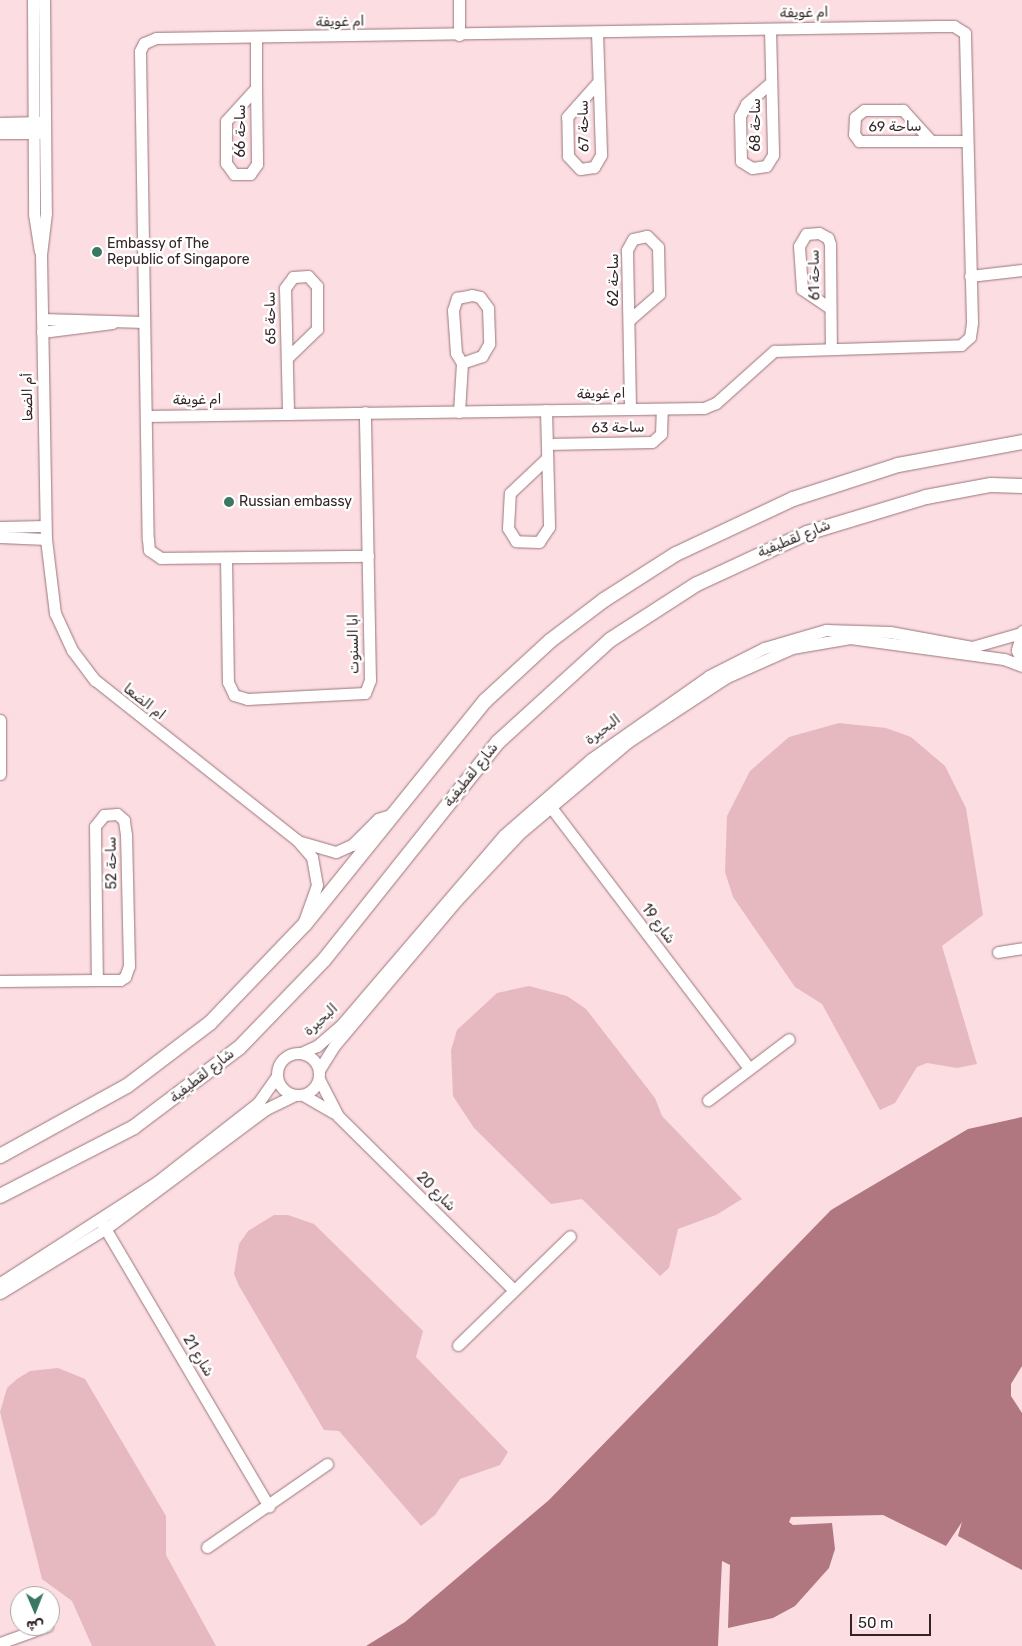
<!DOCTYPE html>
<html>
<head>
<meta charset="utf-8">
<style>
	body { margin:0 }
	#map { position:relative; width:1022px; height:1646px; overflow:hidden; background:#fcdde1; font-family:Rubik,"Noto Sans Arabic",sans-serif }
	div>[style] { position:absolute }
	.green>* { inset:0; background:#e6b9c0 }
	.water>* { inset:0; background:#b17781 }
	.roads { filter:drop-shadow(0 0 1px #98767b) drop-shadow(0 0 1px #98767b) }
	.minor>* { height:11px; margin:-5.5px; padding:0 5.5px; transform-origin:5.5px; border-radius:5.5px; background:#fff }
	.minor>.ring { margin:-5.5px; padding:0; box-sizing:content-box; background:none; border:11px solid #fff; border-radius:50% }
	.tertiary>* { height:14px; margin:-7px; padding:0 7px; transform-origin:7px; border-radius:7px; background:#fff }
	.dots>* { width:14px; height:14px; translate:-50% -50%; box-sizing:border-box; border:2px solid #fff; border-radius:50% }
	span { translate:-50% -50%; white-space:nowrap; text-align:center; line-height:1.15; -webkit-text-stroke:5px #fff; paint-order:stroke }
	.street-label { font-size:14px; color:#322426 }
	.poi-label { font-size:14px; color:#322426 }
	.left { translate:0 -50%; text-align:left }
	.north { position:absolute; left:10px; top:1586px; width:50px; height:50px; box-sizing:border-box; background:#fff; border:1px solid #ada7a8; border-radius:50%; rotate:179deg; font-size:14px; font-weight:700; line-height:20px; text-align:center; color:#322426 }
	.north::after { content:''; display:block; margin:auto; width:18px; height:22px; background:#3b7864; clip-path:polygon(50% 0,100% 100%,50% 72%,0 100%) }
	.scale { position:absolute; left:850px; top:1614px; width:81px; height:22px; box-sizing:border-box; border:2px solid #322426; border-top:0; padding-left:6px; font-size:15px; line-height:18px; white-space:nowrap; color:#322426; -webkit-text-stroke:4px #fff; paint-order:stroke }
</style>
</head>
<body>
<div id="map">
	<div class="green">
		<i style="clip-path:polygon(839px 723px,886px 728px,911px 737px,945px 766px,966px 808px,983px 915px,942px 946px,977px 1064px,957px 1068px,927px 1063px,917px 1067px,895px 1103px,880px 1110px,822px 1004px,795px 987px,733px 897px,725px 872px,727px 816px,750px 771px,789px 737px)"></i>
		<i style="clip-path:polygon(529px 986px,567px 996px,586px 1009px,655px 1098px,662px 1116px,742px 1199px,716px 1215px,678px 1229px,669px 1268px,660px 1276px,582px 1199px,551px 1204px,474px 1128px,453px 1096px,451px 1050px,457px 1030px,497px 993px)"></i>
		<i style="clip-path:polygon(274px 1215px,288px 1215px,314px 1224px,423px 1331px,416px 1357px,508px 1452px,500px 1465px,460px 1479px,435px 1515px,421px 1526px,339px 1431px,324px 1430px,239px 1286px,234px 1274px,239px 1244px,248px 1231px)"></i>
		<i style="clip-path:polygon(58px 1368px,85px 1379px,166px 1516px,166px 1555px,216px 1646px,92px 1646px,72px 1601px,42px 1579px,0 1412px,7px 1388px,17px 1379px,30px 1371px)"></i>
	</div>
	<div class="water">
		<i style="clip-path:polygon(1022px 1117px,1022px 1366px,1011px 1384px,1011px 1396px,1022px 1413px,1022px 1570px,958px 1536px,962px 1522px,946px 1546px,883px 1515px,791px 1517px,789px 1522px,793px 1525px,832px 1523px,835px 1549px,829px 1568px,795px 1606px,773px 1618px,728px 1628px,730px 1565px,722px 1561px,718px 1646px,366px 1646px,405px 1622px,549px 1500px,831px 1210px,968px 1129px)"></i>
	</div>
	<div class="roads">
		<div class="minor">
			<i style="left:33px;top:0;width:214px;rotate:89.7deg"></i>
			<i style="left:34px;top:214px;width:37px;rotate:81deg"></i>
			<i style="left:44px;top:0;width:213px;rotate:89.5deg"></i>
			<i style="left:46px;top:213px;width:42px;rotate:96.8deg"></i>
			<i style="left:41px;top:255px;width:284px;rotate:89deg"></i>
			<i style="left:46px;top:539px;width:75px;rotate:83.1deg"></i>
			<i style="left:55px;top:613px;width:41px;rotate:65.3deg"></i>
			<i style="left:72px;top:650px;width:38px;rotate:53deg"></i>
			<i style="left:95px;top:680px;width:258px;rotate:38.4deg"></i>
			<i style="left:297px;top:840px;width:23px;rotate:49deg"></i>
			<i style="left:312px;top:857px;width:28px;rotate:80deg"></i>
			<i style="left:317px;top:885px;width:45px;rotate:109.7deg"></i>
			<i style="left:770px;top:29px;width:126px;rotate:88.6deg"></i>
			<i style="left:773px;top:155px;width:13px;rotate:122deg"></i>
			<i style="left:766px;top:166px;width:14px;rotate:172deg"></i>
			<i style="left:752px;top:168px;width:13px;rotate:-148deg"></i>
			<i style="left:741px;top:161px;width:45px;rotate:-91.3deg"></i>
			<i style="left:740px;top:116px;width:13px;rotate:-63deg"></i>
			<i style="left:746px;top:104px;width:33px;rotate:-41deg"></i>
			<i style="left:597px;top:32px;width:123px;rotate:88.1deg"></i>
			<i style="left:601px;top:155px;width:14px;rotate:120deg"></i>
			<i style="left:594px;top:167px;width:14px;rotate:172deg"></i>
			<i style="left:580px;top:169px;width:18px;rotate:-133deg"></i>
			<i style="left:568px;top:156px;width:39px;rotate:-91deg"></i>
			<i style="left:567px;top:117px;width:47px;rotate:-48.5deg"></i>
			<i style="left:459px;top:35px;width:35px;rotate:-90deg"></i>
			<i style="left:256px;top:38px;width:50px;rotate:90deg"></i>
			<i style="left:256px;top:88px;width:76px;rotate:89.2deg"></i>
			<i style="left:257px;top:164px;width:12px;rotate:125deg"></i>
			<i style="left:250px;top:174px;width:16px;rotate:180deg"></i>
			<i style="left:234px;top:174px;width:14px;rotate:-126deg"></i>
			<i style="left:226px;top:163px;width:42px;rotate:-90deg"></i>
			<i style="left:226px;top:121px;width:45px;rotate:-47.7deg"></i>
			<i style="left:0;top:123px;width:40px;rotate:-1.4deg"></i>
			<i style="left:0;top:133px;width:38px"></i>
			<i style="left:931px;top:141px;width:42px;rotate:-132.1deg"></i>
			<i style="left:903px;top:110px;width:39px;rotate:180deg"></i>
			<i style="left:864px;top:110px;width:11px;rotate:142deg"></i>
			<i style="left:855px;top:117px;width:17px;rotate:93deg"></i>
			<i style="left:854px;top:134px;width:9px;rotate:54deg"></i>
			<i style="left:859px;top:141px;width:108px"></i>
			<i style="left:970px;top:276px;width:52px;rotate:-6.6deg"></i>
			<i style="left:472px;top:295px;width:8px;rotate:14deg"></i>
			<i style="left:480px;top:297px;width:14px;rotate:54deg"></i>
			<i style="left:488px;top:308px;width:36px;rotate:88deg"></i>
			<i style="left:489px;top:344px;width:14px;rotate:120deg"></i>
			<i style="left:482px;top:356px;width:21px;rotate:161deg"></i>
			<i style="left:462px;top:363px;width:12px;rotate:-121deg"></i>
			<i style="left:456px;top:353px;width:43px;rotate:-94deg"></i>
			<i style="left:453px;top:310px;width:13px;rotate:-72deg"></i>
			<i style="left:457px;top:298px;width:15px;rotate:-11deg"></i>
			<i style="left:830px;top:308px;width:34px;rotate:-146deg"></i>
			<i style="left:802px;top:289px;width:43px;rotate:-94deg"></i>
			<i style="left:799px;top:246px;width:14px;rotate:-60deg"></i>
			<i style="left:806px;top:234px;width:13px;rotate:-4deg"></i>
			<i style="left:819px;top:233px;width:10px;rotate:29deg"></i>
			<i style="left:828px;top:238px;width:6px;rotate:72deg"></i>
			<i style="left:830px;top:244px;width:105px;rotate:89.5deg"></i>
			<i style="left:42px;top:319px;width:102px;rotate:1.7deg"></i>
			<i style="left:629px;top:320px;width:40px;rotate:-41deg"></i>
			<i style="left:659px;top:294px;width:47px;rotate:-91.2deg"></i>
			<i style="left:658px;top:247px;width:16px;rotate:-135deg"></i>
			<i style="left:647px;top:236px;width:14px;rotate:168deg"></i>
			<i style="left:633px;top:239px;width:13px;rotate:119deg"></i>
			<i style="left:627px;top:250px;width:159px;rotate:88.9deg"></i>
			<i style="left:42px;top:332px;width:71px;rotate:-7.3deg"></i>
			<i style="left:287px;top:358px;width:42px;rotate:-44deg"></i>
			<i style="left:317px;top:329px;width:43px;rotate:-90deg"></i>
			<i style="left:317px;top:286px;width:13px;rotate:-132deg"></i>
			<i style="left:308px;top:276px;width:15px;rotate:176deg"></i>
			<i style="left:293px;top:277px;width:14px;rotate:126deg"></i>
			<i style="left:285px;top:288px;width:126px;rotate:88.6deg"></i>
			<i style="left:546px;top:410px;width:117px;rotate:88.5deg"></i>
			<i style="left:549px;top:527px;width:18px;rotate:124deg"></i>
			<i style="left:539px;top:542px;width:23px;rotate:-178deg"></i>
			<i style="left:516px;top:541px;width:15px;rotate:-122deg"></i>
			<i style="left:508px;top:528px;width:35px;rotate:-87deg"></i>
			<i style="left:510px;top:493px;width:51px;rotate:-43.4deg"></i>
			<i style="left:459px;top:412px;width:49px;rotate:-86.5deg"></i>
			<i style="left:146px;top:416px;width:558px;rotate:-0.82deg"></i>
			<i style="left:704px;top:408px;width:13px;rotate:-23deg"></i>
			<i style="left:716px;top:403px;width:78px;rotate:-41.9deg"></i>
			<i style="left:774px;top:351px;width:187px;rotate:-1.8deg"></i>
			<i style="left:961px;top:345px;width:12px;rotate:-42deg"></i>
			<i style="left:970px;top:337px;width:15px;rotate:-82deg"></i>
			<i style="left:972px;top:322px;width:289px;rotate:-91.4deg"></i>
			<i style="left:965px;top:33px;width:13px;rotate:-148deg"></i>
			<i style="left:954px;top:26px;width:15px;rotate:180deg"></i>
			<i style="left:939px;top:26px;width:783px;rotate:179.12deg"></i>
			<i style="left:156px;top:38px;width:13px;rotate:157deg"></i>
			<i style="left:144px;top:43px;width:9px;rotate:117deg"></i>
			<i style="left:140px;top:51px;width:488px;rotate:89.1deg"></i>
			<i style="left:148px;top:539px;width:11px;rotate:85deg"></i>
			<i style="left:149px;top:550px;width:14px;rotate:34deg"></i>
			<i style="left:161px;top:558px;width:207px;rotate:-0.6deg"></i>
			<i style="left:547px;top:444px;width:105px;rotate:-1.1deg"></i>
			<i style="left:652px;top:442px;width:12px;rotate:-42deg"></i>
			<i style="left:661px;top:434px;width:25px;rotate:-88deg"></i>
			<i style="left:0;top:527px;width:45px;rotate:-1.3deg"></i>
			<i style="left:0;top:537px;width:46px;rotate:2.5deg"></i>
			<i style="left:226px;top:558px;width:124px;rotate:89.1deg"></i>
			<i style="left:228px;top:682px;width:14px;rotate:65deg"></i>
			<i style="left:234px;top:695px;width:14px;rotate:17deg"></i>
			<i style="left:247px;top:699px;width:118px;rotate:-2.9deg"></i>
			<i style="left:365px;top:693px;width:14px;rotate:-69deg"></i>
			<i style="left:370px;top:680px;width:268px;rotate:-91.1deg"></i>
			<i style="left:1022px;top:631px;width:20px;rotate:105deg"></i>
			<i style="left:1017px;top:650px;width:15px;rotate:70deg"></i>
			<i style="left:0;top:720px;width:54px;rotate:90deg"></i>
			<i style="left:547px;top:802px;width:333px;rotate:52.8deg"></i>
			<i style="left:301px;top:842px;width:36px;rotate:16deg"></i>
			<i style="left:336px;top:852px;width:17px;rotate:-24deg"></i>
			<i style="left:352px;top:845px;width:37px;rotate:-45deg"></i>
			<i style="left:378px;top:819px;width:13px;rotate:-18deg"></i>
			<i style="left:998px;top:952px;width:24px;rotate:-9deg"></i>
			<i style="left:0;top:981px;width:97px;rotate:-0.6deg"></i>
			<i style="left:97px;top:980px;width:23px"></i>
			<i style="left:120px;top:980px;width:6px;rotate:-31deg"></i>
			<i style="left:125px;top:977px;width:12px;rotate:-70deg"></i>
			<i style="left:129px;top:966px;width:131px;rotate:-91.3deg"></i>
			<i style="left:126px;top:835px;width:15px;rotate:-98deg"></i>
			<i style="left:124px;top:820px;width:9px;rotate:-139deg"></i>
			<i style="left:117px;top:814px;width:13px;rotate:176deg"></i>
			<i style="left:104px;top:815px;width:14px;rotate:129deg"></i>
			<i style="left:95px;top:826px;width:154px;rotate:89.3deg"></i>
			<i class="ring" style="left:277px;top:1053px;width:31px;height:31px"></i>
			<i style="left:301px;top:1053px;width:17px;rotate:-24deg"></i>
			<i style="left:317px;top:1046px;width:33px;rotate:-41deg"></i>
			<i style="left:342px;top:1024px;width:249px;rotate:-49.4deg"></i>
			<i style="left:504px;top:835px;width:116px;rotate:-41.1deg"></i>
			<i style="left:591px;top:759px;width:144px;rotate:-35.1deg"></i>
			<i style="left:709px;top:676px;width:62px;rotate:-27deg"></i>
			<i style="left:764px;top:648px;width:65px;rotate:-16.2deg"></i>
			<i style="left:826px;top:630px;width:64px;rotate:1.8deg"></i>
			<i style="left:890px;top:632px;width:83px;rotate:10.4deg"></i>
			<i style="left:972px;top:647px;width:51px;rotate:-15.9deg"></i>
			<i style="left:319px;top:1070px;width:28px;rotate:-58deg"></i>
			<i style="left:334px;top:1046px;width:191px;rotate:-49.9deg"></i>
			<i style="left:457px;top:900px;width:92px;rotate:-46.8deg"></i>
			<i style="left:520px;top:833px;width:141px;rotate:-40.1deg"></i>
			<i style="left:628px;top:742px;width:118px;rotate:-33.3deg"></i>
			<i style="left:727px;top:677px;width:71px;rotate:-24deg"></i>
			<i style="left:792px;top:648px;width:59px;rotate:-9.8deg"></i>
			<i style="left:850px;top:638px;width:155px;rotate:7.8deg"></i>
			<i style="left:1004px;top:659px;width:19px;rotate:21deg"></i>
			<i style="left:319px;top:1079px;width:42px;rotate:62.8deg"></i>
			<i style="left:338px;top:1116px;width:247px;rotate:44.7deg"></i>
			<i style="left:303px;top:1095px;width:36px;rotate:30deg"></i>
			<i style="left:708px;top:1100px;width:101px;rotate:-37deg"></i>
			<i style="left:102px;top:1223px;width:329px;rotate:59.5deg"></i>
			<i style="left:0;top:1283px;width:188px;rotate:-32.8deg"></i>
			<i style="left:158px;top:1181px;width:127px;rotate:-38deg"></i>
			<i style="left:258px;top:1103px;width:32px;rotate:-55deg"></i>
			<i style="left:0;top:1293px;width:123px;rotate:-31.4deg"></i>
			<i style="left:105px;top:1229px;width:201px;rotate:-36.7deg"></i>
			<i style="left:266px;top:1109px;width:32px;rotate:-26deg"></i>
			<i style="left:458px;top:1345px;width:156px;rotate:-44.2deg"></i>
			<i style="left:207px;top:1547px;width:146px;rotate:-34.7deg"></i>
			<i style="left:0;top:1643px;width:50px;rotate:-19.9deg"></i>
		</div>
		<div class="tertiary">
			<i style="left:0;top:1156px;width:145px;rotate:-28.9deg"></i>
			<i style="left:127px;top:1086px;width:104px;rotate:-37.2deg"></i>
			<i style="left:210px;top:1023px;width:137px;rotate:-46.2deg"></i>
			<i style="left:305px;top:924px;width:287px;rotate:-51.1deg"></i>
			<i style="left:485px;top:701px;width:88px;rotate:-42.7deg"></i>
			<i style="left:550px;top:641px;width:68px;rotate:-37.2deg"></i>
			<i style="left:604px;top:600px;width:85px;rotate:-32.6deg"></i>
			<i style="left:676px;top:554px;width:129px;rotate:-25.2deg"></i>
			<i style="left:793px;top:499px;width:110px;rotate:-17.9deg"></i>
			<i style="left:898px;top:465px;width:126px;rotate:-10.5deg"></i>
			<i style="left:0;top:1196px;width:151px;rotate:-27.2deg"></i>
			<i style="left:134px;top:1127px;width:131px;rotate:-37deg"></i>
			<i style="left:239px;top:1048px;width:122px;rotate:-46deg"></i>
			<i style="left:324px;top:960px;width:279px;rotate:-51.4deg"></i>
			<i style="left:498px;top:742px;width:151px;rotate:-42.3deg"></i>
			<i style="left:610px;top:640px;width:103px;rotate:-32.8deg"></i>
			<i style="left:697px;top:584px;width:121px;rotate:-24.9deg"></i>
			<i style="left:807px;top:533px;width:124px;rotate:-16.8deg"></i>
			<i style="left:926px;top:497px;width:66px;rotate:-10.5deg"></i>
			<i style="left:991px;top:485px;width:31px;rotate:2deg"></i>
		</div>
	</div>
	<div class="dots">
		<i style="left:97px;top:252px;background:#3b7864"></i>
		<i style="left:229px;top:502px;background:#3b7864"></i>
	</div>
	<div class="street-label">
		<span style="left:804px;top:13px;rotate:-1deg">ام غويفة</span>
		<span style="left:340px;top:22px;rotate:-1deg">ام غويفة</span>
		<span style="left:756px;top:125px;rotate:-90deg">ساحة 68</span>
		<span style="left:584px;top:126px;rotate:-91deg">ساحة 67</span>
		<span style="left:895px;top:127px;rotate:-1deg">ساحة 69</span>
		<span style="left:241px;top:131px;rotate:-90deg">ساحة 66</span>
		<span style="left:815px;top:275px;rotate:-91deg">ساحة 61</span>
		<span style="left:614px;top:280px;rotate:-90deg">ساحة 62</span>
		<span style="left:271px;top:318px;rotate:-91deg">ساحة 65</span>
		<span style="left:601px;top:394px;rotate:-1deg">ام غويفة</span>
		<span style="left:28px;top:397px;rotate:-91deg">أم الضعا</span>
		<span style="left:197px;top:400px;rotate:-1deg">ام غويفة</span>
		<span style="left:618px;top:428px;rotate:-1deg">ساحة 63</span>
		<span style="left:794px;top:539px;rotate:-22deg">شارع لقطيفية</span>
		<span style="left:354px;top:644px;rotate:-91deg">ابا السنوت</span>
		<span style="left:144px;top:702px;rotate:38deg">ام الضعا</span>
		<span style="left:603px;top:730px;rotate:-37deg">البحيرة</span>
		<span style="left:471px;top:775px;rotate:-51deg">شارع لقطيفية</span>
		<span style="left:112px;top:863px;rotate:-91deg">ساحة 52</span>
		<span style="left:658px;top:924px;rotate:53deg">شارع 19</span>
		<span style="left:321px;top:1020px;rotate:-42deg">البحيرة</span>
		<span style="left:202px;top:1076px;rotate:-38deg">شارع لقطيفية</span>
		<span style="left:436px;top:1192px;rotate:45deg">شارع 20</span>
		<span style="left:198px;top:1356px;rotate:59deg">شارع 21</span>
	</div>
	<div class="poi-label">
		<span class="left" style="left:107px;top:252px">Embassy of The<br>Republic of Singapore</span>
		<span class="left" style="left:239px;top:502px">Russian embassy</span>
	</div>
	<div class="north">ش</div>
	<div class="scale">50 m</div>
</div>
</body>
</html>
